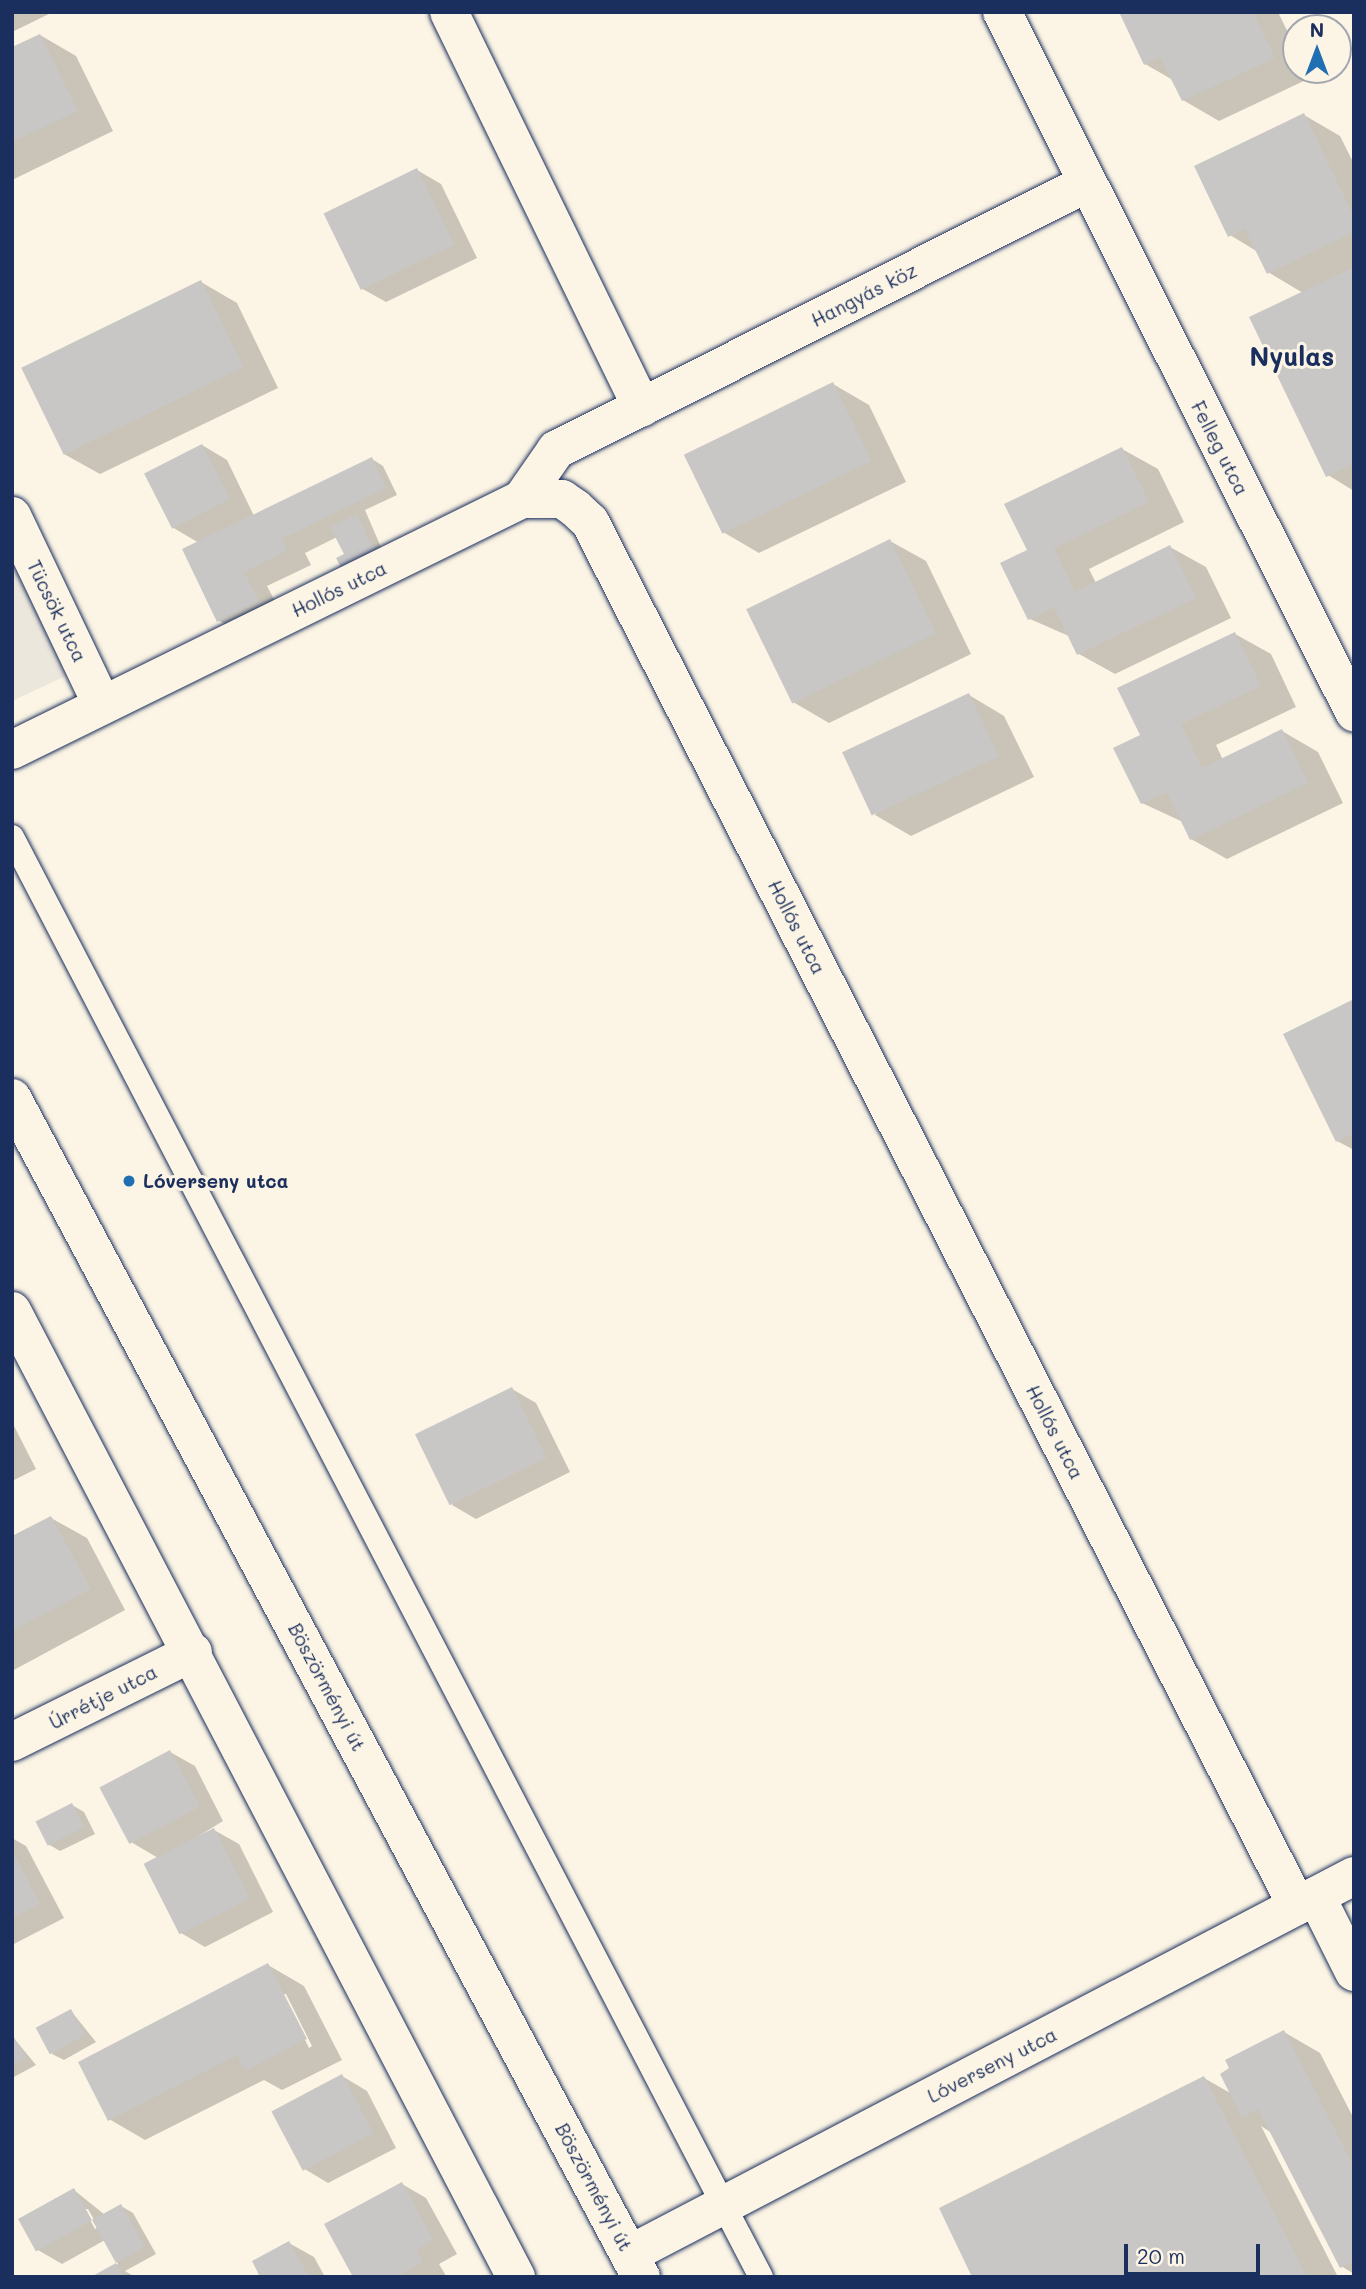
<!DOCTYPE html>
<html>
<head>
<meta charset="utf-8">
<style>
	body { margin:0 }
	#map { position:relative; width:1366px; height:2289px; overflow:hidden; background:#fcf5e5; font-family:Mali,sans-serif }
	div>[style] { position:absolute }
	.built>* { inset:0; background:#ece7dc }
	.shadow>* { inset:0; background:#0003 }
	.building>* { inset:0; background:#c8c7c6; transform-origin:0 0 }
	.roads { filter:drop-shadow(0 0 2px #1b2f5e) drop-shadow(0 0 2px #1b2f5e) }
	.lane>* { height:24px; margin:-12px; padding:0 12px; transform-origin:12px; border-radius:12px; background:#fcf5e5 }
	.street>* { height:38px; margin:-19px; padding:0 19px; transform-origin:19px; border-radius:19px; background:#fcf5e5 }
	.primary>* { height:38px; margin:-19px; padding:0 19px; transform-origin:19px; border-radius:19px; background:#fcf5e5 }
	.dots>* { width:19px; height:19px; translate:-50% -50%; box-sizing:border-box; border:4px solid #fcf5e5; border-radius:50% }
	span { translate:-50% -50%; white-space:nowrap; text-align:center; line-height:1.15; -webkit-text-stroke:6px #fcf5e5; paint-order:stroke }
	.street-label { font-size:19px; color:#1b2f5e }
	.poi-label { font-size:19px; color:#1b2f5e; font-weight:700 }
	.left { translate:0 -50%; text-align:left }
	.district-label { font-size:26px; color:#1b2f5e; font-weight:700 }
	.frame { position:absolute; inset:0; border:14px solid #1b2f5e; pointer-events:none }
	.north { position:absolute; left:1282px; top:14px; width:70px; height:70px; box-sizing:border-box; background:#fcf5e5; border:2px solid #a2a6af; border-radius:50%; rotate:0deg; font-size:19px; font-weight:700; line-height:28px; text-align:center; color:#1b2f5e }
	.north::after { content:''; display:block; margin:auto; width:24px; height:32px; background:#1f6fb2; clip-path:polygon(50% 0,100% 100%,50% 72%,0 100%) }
	.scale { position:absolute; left:1124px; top:2244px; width:136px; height:32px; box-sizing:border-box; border:4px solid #1b2f5e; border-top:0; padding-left:9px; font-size:21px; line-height:24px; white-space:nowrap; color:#1b2f5e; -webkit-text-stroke:5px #fcf5e5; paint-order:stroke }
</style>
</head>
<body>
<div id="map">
	<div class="built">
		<i style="clip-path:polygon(12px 555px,68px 675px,12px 701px)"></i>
	</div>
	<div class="shadow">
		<i style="clip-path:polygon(12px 12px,53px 12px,12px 32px)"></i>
		<i style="clip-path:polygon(1121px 12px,1278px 12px,1296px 49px,1296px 70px,1306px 70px,1310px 78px,1219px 121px,1183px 100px,1173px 80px,1145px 64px)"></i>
		<i style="clip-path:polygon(40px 35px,76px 56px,113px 131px,12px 180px,12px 49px)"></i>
		<i style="clip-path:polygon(1304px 115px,1340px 136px,1354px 164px,1354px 491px,1328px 475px,1303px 293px,1268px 272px,1258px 252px,1230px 235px)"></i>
		<i style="clip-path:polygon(417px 170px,441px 184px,477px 258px,386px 302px,361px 288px)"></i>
		<i style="clip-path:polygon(201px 282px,237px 303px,278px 388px,100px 474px,64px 454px)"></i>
		<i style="clip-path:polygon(833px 384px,869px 405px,906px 482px,759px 553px,723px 532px)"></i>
		<i style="clip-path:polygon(202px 445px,227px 460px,254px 516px,372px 459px,383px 466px,397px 495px,365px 510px,389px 566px,346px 555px,337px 537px,305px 553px,311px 565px,267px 586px,282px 615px,243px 635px,218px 620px,199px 543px,172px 527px)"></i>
		<i style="clip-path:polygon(1122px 449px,1158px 469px,1184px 522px,1089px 569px,1096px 583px,1170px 547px,1206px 567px,1231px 618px,1115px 674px,1079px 654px,1071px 637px,1030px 619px,1030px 551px)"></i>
		<i style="clip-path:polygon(890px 541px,926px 561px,971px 654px,829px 723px,793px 702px)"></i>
		<i style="clip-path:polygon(1235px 634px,1271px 654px,1296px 707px,1216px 745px,1223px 760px,1282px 731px,1318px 752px,1343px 803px,1227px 859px,1191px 839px,1183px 822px,1142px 803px,1142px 736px)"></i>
		<i style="clip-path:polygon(969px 695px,1004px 716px,1034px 777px,911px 836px,875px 815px)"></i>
		<i style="clip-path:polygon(1354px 1001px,1354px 1150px,1337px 1141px)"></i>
		<i style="clip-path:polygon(512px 1389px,536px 1403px,570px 1472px,476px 1519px,452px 1505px)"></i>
		<i style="clip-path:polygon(12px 1422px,36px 1469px,12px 1481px)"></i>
		<i style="clip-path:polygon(51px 1518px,87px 1538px,125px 1610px,12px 1671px,12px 1567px)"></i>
		<i style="clip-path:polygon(170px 1752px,195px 1766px,223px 1821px,189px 1842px,214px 1830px,239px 1844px,273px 1912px,205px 1947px,181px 1933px,158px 1858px,131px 1842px,102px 1788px)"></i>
		<i style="clip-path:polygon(72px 1805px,84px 1812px,95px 1834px,60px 1851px,48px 1844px)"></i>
		<i style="clip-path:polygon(12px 1838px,26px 1846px,64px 1918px,12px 1945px)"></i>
		<i style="clip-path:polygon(evenodd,268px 1965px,304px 1986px,342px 2060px,282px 2090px,264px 2080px,145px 2140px,109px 2119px,268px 1965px,282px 1994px,286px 1994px,312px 2046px,309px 2048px,282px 1994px)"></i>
		<i style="clip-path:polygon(71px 2011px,96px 2042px,64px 2060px,52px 2054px)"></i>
		<i style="clip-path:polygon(1284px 2032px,1320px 2053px,1354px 2119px,1354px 2274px,1341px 2266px,1272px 2133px,1261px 2126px,1338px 2277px,974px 2277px,1204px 2078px,1232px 2094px)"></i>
		<i style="clip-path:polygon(12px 2036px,36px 2065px,12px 2078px)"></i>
		<i style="clip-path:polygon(342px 2076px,367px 2091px,396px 2148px,328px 2183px,303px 2168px)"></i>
		<i style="clip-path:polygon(402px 2184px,426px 2198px,457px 2254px,439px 2264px,446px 2276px,355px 2277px)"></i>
		<i style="clip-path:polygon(evenodd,74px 2190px,105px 2215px,121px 2206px,133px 2213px,156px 2254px,125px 2271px,135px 2277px,94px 2277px,118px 2264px,105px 2240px,62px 2264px,38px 2250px,74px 2190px,84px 2209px,88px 2209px,98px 2227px,95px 2229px,84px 2209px)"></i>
		<i style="clip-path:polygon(289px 2243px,314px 2257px,325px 2277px,262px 2277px)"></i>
	</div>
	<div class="building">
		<i style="clip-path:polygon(1119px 12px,1253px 12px,1275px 58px,1182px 101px,1160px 57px,1144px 65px)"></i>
		<i style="clip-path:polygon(40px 34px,78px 111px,12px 142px,12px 47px)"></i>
		<i style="clip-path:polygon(1304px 113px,1354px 217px,1354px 232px,1267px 274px,1245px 229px,1228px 237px,1194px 166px)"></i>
		<i style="left:417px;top:168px;width:85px;height:104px;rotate:64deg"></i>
		<i style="clip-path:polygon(1354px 267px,1354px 464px,1326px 477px,1249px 317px)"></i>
		<i style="left:201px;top:280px;width:97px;height:200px;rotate:64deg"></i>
		<i style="left:833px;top:382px;width:88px;height:166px;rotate:64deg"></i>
		<i style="left:202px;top:444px;width:62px;height:65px;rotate:63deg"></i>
		<i style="clip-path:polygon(1122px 447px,1149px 502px,1054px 548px,1075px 592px,1170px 545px,1196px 598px,1077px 655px,1054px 607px,1028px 620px,1000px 563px,1027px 550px,1004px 504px)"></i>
		<i style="clip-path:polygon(372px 457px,386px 488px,282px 539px,287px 551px,244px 572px,259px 601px,217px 622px,182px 549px)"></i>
		<i style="clip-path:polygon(357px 514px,378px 559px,345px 575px,336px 558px,344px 554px,330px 527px)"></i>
		<i style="left:890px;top:539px;width:105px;height:160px;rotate:64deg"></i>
		<i style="clip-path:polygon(1235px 632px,1261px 686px,1181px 724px,1202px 768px,1282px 729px,1308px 783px,1190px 840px,1167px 792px,1141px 804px,1113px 748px,1140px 735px,1117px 688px)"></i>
		<i style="left:969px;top:693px;width:70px;height:140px;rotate:65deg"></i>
		<i style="clip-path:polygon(1354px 999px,1354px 1133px,1336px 1142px,1283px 1034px)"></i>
		<i style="left:512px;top:1387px;width:79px;height:108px;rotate:64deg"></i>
		<i style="clip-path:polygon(51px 1516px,91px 1589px,12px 1631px,12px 1536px)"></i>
		<i style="left:170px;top:1750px;width:64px;height:80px;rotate:62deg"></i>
		<i style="left:72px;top:1803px;width:27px;height:41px;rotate:63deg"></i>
		<i style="left:214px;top:1828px;width:79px;height:79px;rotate:63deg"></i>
		<i style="clip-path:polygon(12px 1850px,40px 1904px,12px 1918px)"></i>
		<i style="clip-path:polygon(268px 1963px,307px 2039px,245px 2071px,237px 2055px,108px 2121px,78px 2062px)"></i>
		<i style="left:71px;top:2009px;width:30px;height:40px;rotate:62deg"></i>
		<i style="clip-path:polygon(1284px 2030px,1354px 2167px,1354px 2261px,1340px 2268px,1258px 2109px,1242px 2118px,1220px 2074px,1229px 2068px,1225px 2060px)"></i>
		<i style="clip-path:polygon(12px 2034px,26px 2058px,12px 2065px)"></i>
		<i style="left:342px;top:2074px;width:67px;height:80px;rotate:62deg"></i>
		<i style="clip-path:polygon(1204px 2076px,1307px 2277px,972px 2277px,939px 2208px)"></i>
		<i style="clip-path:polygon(402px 2182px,433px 2240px,416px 2250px,423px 2262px,396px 2277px,353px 2277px,324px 2224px)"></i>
		<i style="left:74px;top:2188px;width:37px;height:64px;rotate:61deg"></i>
		<i style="left:121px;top:2204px;width:49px;height:33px;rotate:61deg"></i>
		<i style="clip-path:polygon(289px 2241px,309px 2277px,260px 2277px,252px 2261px)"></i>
		<i style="clip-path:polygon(116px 2263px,123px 2277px,91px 2277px)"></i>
	</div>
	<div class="roads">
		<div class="lane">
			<i style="left:12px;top:837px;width:1623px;rotate:62.52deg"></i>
		</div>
		<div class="street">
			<i style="left:449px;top:12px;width:440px;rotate:64deg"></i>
			<i style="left:1002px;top:12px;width:784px;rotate:63.3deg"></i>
			<i style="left:522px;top:499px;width:60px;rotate:-55.2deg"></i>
			<i style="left:556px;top:450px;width:594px;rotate:-26.69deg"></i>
			<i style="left:12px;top:516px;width:209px;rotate:64.5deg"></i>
			<i style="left:12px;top:750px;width:568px;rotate:-26.2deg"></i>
			<i style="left:522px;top:499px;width:40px"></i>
			<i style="left:562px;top:499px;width:16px;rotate:35deg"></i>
			<i style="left:575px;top:508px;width:21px;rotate:43deg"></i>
			<i style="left:590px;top:522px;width:1554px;rotate:62.94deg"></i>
			<i style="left:12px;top:1311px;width:1090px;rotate:62.45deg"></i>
			<i style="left:12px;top:1742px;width:202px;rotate:-26.4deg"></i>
			<i style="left:1316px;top:1896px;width:85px;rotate:63.4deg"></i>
			<i style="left:630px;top:2254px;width:817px;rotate:-27.57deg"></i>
		</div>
		<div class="primary">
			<i style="left:12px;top:1098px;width:1336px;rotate:61.92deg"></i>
		</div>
	</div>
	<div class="dots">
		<i style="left:129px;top:1181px;background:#1f6fb2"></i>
	</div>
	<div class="street-label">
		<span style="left:864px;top:295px;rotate:-27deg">Hangyás köz</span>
		<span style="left:1220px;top:448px;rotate:63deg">Felleg utca</span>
		<span style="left:339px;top:589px;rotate:-26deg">Hollós utca</span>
		<span style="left:57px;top:611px;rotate:64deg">Tücsök utca</span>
		<span style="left:797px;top:927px;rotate:63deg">Hollós utca</span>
		<span style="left:1055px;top:1432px;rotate:63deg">Hollós utca</span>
		<span style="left:327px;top:1687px;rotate:62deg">Böszörményi út</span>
		<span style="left:103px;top:1697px;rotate:-27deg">Úrrétje utca</span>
		<span style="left:992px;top:2065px;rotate:-27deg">Lóverseny utca</span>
		<span style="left:594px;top:2187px;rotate:62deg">Böszörményi út</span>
	</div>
	<div class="poi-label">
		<span class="left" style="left:143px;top:1181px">Lóverseny utca</span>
	</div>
	<div class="district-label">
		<span style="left:1292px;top:357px">Nyulas</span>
	</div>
	<div class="frame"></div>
	<div class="north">N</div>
	<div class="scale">20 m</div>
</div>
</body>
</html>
